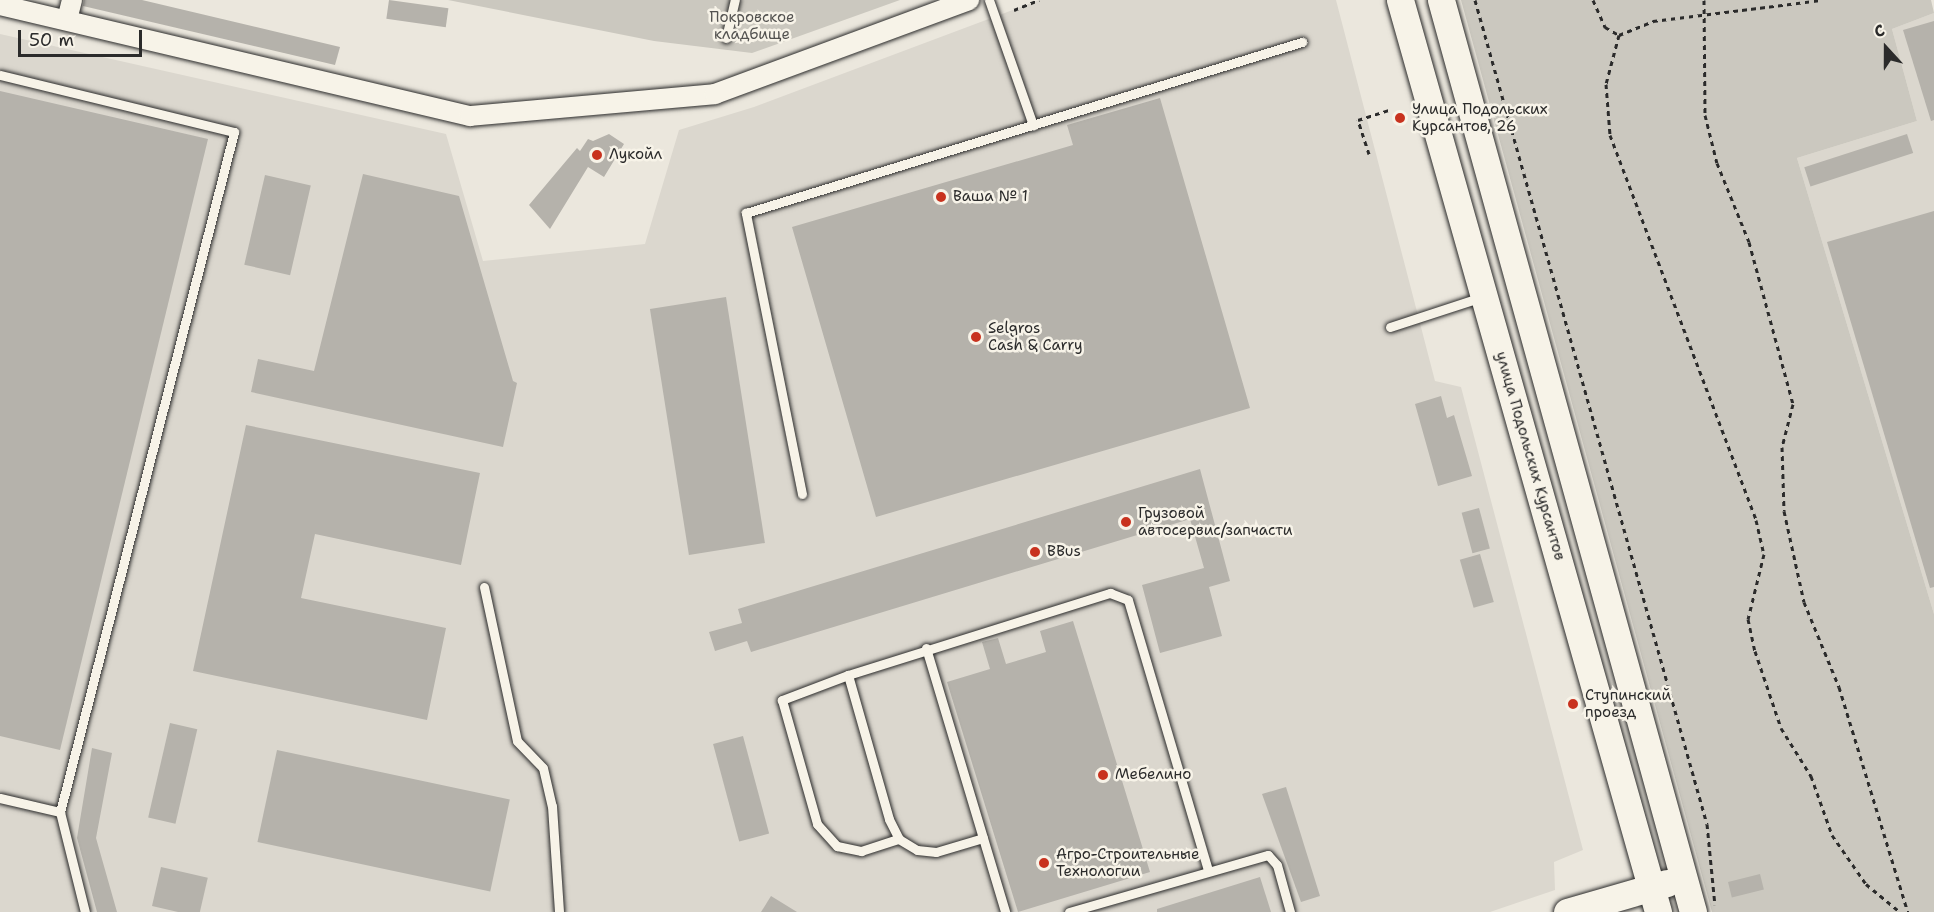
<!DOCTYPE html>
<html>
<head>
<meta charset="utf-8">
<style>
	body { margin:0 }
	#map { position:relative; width:1934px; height:912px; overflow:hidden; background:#ebe7dd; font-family:"Shantell Sans",sans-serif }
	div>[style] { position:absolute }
	.built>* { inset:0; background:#dbd7ce }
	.green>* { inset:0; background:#cbc8bf }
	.building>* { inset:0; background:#b5b2ab; transform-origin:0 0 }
	.path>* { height:3px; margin-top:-1.5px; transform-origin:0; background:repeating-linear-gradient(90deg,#2b2b2b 0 4.5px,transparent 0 9px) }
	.roads { filter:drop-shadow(0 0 2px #2b2b2b) drop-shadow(0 0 2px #2b2b2b) }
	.lane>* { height:9px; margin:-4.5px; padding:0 4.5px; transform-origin:4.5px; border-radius:4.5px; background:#f7f3e8 }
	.street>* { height:20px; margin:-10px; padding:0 10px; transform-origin:10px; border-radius:10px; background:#f7f3e8 }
	.secondary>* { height:27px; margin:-13.5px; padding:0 13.5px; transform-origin:13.5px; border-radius:13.5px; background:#f7f3e8 }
	.dots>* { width:16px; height:16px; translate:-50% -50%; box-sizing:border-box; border:3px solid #f7f3e8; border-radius:50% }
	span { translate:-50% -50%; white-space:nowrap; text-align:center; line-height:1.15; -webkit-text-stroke:5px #f7f3e8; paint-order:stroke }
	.park-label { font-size:15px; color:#535250 }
	.poi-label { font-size:15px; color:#2b2b2b }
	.left { translate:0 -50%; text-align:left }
	.street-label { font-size:15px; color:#2b2b2b }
	.north { position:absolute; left:1856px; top:18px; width:60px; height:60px; -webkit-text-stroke:4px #f7f3e8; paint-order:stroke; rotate:339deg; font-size:16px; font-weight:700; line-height:24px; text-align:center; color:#2b2b2b }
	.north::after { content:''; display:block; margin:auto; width:21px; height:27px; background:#2b2b2b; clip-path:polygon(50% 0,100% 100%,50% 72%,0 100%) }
	.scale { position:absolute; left:18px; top:30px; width:124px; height:27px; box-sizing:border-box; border:3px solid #2b2b2b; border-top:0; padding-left:8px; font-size:18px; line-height:21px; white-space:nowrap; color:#2b2b2b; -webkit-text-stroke:4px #f7f3e8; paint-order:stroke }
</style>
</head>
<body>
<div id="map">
	<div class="built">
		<i style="clip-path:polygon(1039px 0,1336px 0,1435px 381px,1461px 387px,1583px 850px,1554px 862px,1555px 890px,1490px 912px,0 912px,0 34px,446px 134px,483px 261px,645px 244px,679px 130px,754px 107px)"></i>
		<i style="clip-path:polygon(1934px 13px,1934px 614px,1797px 158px,1917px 121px,1892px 29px)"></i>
	</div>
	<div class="green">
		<i style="clip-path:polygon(448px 0,900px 0,752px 53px,654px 41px)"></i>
		<i style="clip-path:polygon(1461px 0,1931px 0,1934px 13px,1892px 29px,1917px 121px,1797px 158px,1934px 614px,1934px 912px,1712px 912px)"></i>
	</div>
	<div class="building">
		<i style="clip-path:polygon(84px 0,142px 0,340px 47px,335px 65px,83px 6px)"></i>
		<i style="left:389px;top:0;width:60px;height:19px;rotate:8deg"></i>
		<i style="clip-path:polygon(1934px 21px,1934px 120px,1931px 121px,1903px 30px)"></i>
		<i style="clip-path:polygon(0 91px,208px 139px,60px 750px,0 736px)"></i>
		<i style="clip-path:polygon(1160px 98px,1250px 408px,876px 517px,792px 227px,1073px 145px,1067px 125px)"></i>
		<i style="clip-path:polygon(609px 134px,624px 144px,604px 177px,588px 167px,550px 229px,529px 205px,577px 148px,580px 151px,588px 139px,593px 141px)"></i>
		<i style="left:1907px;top:134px;width:20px;height:108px;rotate:72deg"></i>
		<i style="clip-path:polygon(363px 174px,459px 196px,513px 381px,517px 383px,503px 447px,251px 392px,258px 359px,314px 371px)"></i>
		<i style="left:265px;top:175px;width:47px;height:92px;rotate:13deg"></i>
		<i style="clip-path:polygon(1934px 211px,1934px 587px,1930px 588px,1827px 242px)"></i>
		<i style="left:726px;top:297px;width:249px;height:77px;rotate:81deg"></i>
		<i style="clip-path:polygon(1441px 396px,1447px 418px,1454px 415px,1472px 476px,1438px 486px,1415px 404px)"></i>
		<i style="clip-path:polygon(246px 425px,480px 473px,461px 565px,315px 534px,301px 598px,446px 628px,427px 720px,193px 671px)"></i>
		<i style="clip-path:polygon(1200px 469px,1230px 581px,1209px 587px,1222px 636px,1160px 653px,1142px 585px,1204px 568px,1190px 519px,751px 652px,747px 641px,715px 651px,709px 632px,742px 623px,738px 609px)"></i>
		<i style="left:1479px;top:508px;width:42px;height:18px;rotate:75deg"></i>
		<i style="left:1480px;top:554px;width:50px;height:21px;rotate:74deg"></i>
		<i style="clip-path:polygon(1073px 621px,1150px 872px,1018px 912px,947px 682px,990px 669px,982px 642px,998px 638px,1006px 664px,1046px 652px,1040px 631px)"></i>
		<i style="left:170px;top:723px;width:28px;height:97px;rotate:13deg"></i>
		<i style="left:743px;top:736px;width:101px;height:31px;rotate:75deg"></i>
		<i style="clip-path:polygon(92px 748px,112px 753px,96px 838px,117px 912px,97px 912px,77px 838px)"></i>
		<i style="left:277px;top:750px;width:238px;height:94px;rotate:12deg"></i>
		<i style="clip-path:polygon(1286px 787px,1320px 896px,1301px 902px,1262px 794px)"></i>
		<i style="left:161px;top:867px;width:48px;height:40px;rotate:13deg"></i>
		<i style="left:1760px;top:874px;width:16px;height:33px;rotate:76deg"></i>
		<i style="clip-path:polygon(1260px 877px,1271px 912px,1157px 912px,1157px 909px)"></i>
		<i style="clip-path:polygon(771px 896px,797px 912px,761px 912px)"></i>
	</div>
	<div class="path">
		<i style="left:1475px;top:0;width:856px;rotate:74.28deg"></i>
		<i style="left:1707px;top:824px;width:81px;rotate:84.4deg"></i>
		<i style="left:1593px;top:0;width:30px;rotate:66deg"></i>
		<i style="left:1605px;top:27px;width:16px;rotate:30deg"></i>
		<i style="left:1619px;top:35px;width:51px;rotate:104.9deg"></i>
		<i style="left:1606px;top:84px;width:51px;rotate:85.5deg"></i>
		<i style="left:1610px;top:135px;width:412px;rotate:69.2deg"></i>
		<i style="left:1756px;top:520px;width:35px;rotate:77deg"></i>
		<i style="left:1764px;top:554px;width:67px;rotate:103.8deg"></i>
		<i style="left:1748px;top:619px;width:33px;rotate:78deg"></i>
		<i style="left:1755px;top:651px;width:81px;rotate:71.3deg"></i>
		<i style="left:1781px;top:728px;width:57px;rotate:58deg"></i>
		<i style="left:1811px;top:776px;width:63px;rotate:70.4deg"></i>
		<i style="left:1832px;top:835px;width:60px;rotate:55.2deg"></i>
		<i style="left:1866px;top:884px;width:44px;rotate:39.5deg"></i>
		<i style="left:1704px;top:0;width:115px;rotate:89.5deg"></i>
		<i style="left:1705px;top:115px;width:49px;rotate:76deg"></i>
		<i style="left:1717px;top:163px;width:85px;rotate:67.9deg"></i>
		<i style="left:1749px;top:242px;width:168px;rotate:74.8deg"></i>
		<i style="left:1793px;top:404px;width:44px;rotate:104.3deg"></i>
		<i style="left:1782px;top:447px;width:64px;rotate:88.2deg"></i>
		<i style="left:1784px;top:511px;width:93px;rotate:77.6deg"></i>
		<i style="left:1804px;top:602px;width:92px;rotate:67.6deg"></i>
		<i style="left:1839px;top:687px;width:235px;rotate:73deg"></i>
		<i style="left:1014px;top:10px;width:27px;rotate:-22deg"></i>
		<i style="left:1619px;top:35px;width:37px;rotate:-22deg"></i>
		<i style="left:1653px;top:21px;width:169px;rotate:-7.1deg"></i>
		<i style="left:1369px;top:154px;width:36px;rotate:-108deg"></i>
		<i style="left:1358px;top:120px;width:32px;rotate:-18deg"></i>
	</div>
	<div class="roads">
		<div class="lane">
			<i style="left:989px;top:0;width:133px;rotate:70.6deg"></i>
			<i style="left:726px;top:38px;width:39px;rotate:-77deg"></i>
			<i style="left:0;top:75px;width:241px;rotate:13.7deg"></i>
			<i style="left:234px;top:132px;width:702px;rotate:104.35deg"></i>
			<i style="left:60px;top:812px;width:103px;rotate:76deg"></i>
			<i style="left:1390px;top:327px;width:97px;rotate:-18.1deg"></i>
			<i style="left:802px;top:494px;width:287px;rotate:-101.3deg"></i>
			<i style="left:746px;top:213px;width:582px;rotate:-17.1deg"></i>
			<i style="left:484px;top:587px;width:157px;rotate:77.9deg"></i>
			<i style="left:517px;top:741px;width:37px;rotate:46deg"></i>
			<i style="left:543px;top:768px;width:39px;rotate:77deg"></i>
			<i style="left:552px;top:806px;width:106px;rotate:86.2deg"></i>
			<i style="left:926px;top:648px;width:276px;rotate:73.3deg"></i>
			<i style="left:848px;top:675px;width:71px;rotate:159.3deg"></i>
			<i style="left:782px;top:700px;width:129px;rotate:74.2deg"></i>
			<i style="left:817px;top:824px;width:30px;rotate:48deg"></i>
			<i style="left:837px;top:846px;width:25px;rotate:12deg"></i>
			<i style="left:861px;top:851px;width:40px;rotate:-18deg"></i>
			<i style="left:0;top:798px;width:62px;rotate:13.1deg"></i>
			<i style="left:983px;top:838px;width:49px;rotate:163.4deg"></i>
			<i style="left:936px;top:852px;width:19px;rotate:-174deg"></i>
			<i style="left:917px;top:850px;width:21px;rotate:-149deg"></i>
			<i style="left:899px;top:839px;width:22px;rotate:-117deg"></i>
			<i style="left:889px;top:819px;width:150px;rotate:-105.9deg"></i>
			<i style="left:848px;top:675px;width:275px;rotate:-17.4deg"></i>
			<i style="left:1110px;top:593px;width:19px;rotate:21deg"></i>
			<i style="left:1128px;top:600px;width:282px;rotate:73.5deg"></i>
			<i style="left:1069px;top:912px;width:207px;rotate:-16deg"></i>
			<i style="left:1268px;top:855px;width:13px;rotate:48deg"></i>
			<i style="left:1277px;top:865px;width:49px;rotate:74.5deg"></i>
		</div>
		<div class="street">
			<i style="left:0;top:5px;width:483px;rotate:13.3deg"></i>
			<i style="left:470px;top:116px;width:246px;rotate:-5.1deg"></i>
			<i style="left:715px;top:94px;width:271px;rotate:-20.3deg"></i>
			<i style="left:67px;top:20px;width:21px;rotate:-76deg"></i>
		</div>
		<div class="secondary">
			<i style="left:1400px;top:0;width:948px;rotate:74.2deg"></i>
			<i style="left:1441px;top:0;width:946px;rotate:74.55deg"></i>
			<i style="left:1567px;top:912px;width:104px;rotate:-16.2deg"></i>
		</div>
	</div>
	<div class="dots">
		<i style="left:1400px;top:118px;background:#c8321e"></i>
		<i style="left:597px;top:155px;background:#c8321e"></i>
		<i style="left:941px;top:197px;background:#c8321e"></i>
		<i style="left:976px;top:337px;background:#c8321e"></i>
		<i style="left:1126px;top:522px;background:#c8321e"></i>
		<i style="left:1035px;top:552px;background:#c8321e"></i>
		<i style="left:1573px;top:704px;background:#c8321e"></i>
		<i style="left:1103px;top:775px;background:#c8321e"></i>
		<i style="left:1044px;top:863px;background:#c8321e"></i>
	</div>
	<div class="park-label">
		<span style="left:752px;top:26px">Покровское<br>кладбище</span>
	</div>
	<div class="poi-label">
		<span class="left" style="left:1412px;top:118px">Улица Подольских<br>Курсантов, 26</span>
		<span class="left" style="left:609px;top:155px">Лукойл</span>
		<span class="left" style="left:953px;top:197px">Ваша № 1</span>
		<span class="left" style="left:988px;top:337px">Selgros<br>Cash &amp; Carry</span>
		<span class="left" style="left:1138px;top:522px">Грузовой<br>автосервис/запчасти</span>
		<span class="left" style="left:1047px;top:552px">BBus</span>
		<span class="left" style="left:1585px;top:704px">Ступинский<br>проезд</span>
		<span class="left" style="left:1115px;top:775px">Мебелино</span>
		<span class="left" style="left:1056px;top:863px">Агро-Строительные<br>Технологии</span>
	</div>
	<div class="street-label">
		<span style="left:1530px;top:456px;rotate:74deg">улица Подольских Курсантов</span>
	</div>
	<div class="north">С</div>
	<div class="scale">50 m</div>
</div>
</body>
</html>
